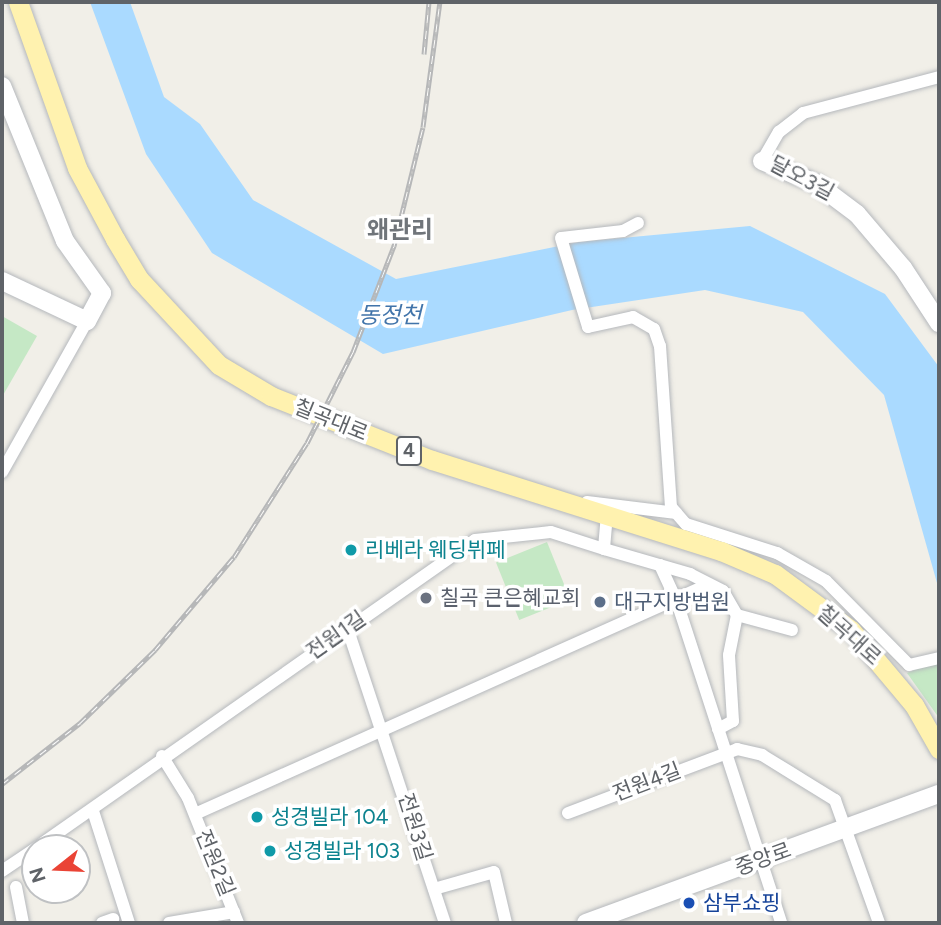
<!DOCTYPE html>
<html>
<head>
<meta charset="utf-8">
<style>
	body { margin:0 }
	#map { position:relative; width:941px; height:925px; overflow:hidden; background:#f1efe8; font-family:Figtree,"Noto Sans KR",sans-serif }
	div>[style] { position:absolute }
	.green>* { inset:0; background:#c5e8c5; transform-origin:0 0 }
	.water>* { inset:0; background:#aadaff }
	.roads { filter:drop-shadow(0 0 2px #b5b8bc) drop-shadow(0 0 2px #b5b8bc) }
	.street>* { height:12px; margin:-6px; padding:0 6px; transform-origin:6px; border-radius:6px; background:#fff }
	.secondary>* { height:18px; margin:-9px; padding:0 9px; transform-origin:9px; border-radius:9px; background:#fff }
	.primary>* { height:19px; margin:-9.5px; padding:0 9.5px; transform-origin:9.5px; border-radius:9.5px; background:#fff2af }
	.rail>* { height:5px; margin-top:-2.5px; transform-origin:0; background:repeating-linear-gradient(90deg,#fff 0 8px,#b6b7b8 0 16px); box-sizing:border-box; border-block:2px solid #b6b7b8 }
	.dots>* { width:19px; height:19px; translate:-50% -50%; box-sizing:border-box; border:4px solid #fff; border-radius:50% }
	span { translate:-50% -50%; white-space:nowrap; text-align:center; line-height:1.15; -webkit-text-stroke:7px #fff; paint-order:stroke }
	.shield-label span { padding:2px 5px; background:#fff; border:2px solid; border-radius:5px; -webkit-text-stroke-width:0 }
	.shield-label { font-size:19px; color:#5f6368; font-weight:700 }
	.street-label { font-size:21px; color:#5f6368 }
	.culture-label { font-size:21px; color:#0d838f }
	.left { translate:0 -50%; text-align:left }
	.worship-label { font-size:21px; color:#5b616d }
	.service-label { font-size:21px; color:#4e5e75 }
	.transit-label { font-size:21px; color:#164399 }
	.water-label { font-size:23px; color:#4174aa; font-style:italic }
	.quarter-label { font-size:24px; color:#70757a; font-weight:700 }
	.frame { position:absolute; inset:0; border:4px solid #5f6368; pointer-events:none }
	.north { position:absolute; left:21px; top:834px; width:70px; height:70px; box-sizing:border-box; background:#fff; border:2px solid #bfc1c3; border-radius:50%; rotate:252deg; font-size:19px; font-weight:700; line-height:28px; text-align:center; color:#5f6368 }
	.north::after { content:''; display:block; margin:auto; width:24px; height:32px; background:#ea4335; clip-path:polygon(50% 0,100% 100%,50% 72%,0 100%) }
</style>
</head>
<body>
<div id="map">
	<div class="green">
		<i style="clip-path:polygon(2px 316px,37px 336px,2px 397px)"></i>
		<i style="left:547px;top:542px;width:62px;height:55px;rotate:68deg"></i>
		<i style="clip-path:polygon(932px 663px,939px 664px,939px 718px,907px 673px)"></i>
	</div>
	<div class="water">
		<i style="clip-path:polygon(90px 2px,130px 2px,164px 97px,200px 124px,253px 200px,396px 279px,579px 242px,750px 226px,885px 294px,939px 367px,939px 590px,884px 395px,803px 312px,705px 290px,572px 310px,383px 354px,212px 253px,146px 154px)"></i>
	</div>
	<div class="roads">
		<div class="street">
			<i style="left:762px;top:161px;width:34px;rotate:-60deg"></i>
			<i style="left:779px;top:132px;width:31px;rotate:-38deg"></i>
			<i style="left:803px;top:113px;width:141px;rotate:-14.8deg"></i>
			<i style="left:638px;top:223px;width:17px;rotate:152deg"></i>
			<i style="left:623px;top:231px;width:62px;rotate:173.6deg"></i>
			<i style="left:561px;top:238px;width:93px;rotate:73.1deg"></i>
			<i style="left:588px;top:327px;width:46px;rotate:-12.5deg"></i>
			<i style="left:633px;top:317px;width:24px;rotate:30deg"></i>
			<i style="left:654px;top:329px;width:18px;rotate:71deg"></i>
			<i style="left:660px;top:346px;width:161px;rotate:86.1deg"></i>
			<i style="left:671px;top:507px;width:23px;rotate:49deg"></i>
			<i style="left:686px;top:524px;width:96px;rotate:17.7deg"></i>
			<i style="left:777px;top:553px;width:56px;rotate:29.7deg"></i>
			<i style="left:826px;top:581px;width:118px;rotate:45.3deg"></i>
			<i style="left:909px;top:665px;width:31px;rotate:-13deg"></i>
			<i style="left:2px;top:472px;width:173px;rotate:-60.6deg"></i>
			<i style="left:587px;top:502px;width:90px;rotate:7deg"></i>
			<i style="left:607px;top:514px;width:35px;rotate:95deg"></i>
			<i style="left:604px;top:549px;width:90px;rotate:16.2deg"></i>
			<i style="left:690px;top:574px;width:37px;rotate:27deg"></i>
			<i style="left:723px;top:591px;width:28px;rotate:60deg"></i>
			<i style="left:660px;top:565px;width:41px;rotate:65.3deg"></i>
			<i style="left:677px;top:602px;width:337px;rotate:72deg"></i>
			<i style="left:347px;top:627px;width:312px;rotate:71.7deg"></i>
			<i style="left:718px;top:729px;width:17px;rotate:-28deg"></i>
			<i style="left:733px;top:721px;width:66px;rotate:-93.5deg"></i>
			<i style="left:729px;top:655px;width:41px;rotate:-78.7deg"></i>
			<i style="left:737px;top:615px;width:57px;rotate:15.3deg"></i>
			<i style="left:162px;top:756px;width:49px;rotate:58.2deg"></i>
			<i style="left:188px;top:798px;width:135px;rotate:68.2deg"></i>
			<i style="left:93px;top:811px;width:118px;rotate:72.2deg"></i>
			<i style="left:568px;top:813px;width:181px;rotate:-20.7deg"></i>
			<i style="left:737px;top:749px;width:26px;rotate:13deg"></i>
			<i style="left:762px;top:755px;width:86px;rotate:31.7deg"></i>
			<i style="left:835px;top:800px;width:131px;rotate:70.3deg"></i>
			<i style="left:195px;top:814px;width:561px;rotate:-24.1deg"></i>
			<i style="left:36px;top:848px;width:536px;rotate:-35.05deg"></i>
			<i style="left:475px;top:540px;width:76px;rotate:-6deg"></i>
			<i style="left:551px;top:532px;width:56px;rotate:17.8deg"></i>
			<i style="left:2px;top:871px;width:40px;rotate:-34deg"></i>
			<i style="left:16px;top:887px;width:37px;rotate:79deg"></i>
			<i style="left:434px;top:889px;width:62px;rotate:-15.8deg"></i>
			<i style="left:494px;top:872px;width:52px;rotate:76.8deg"></i>
			<i style="left:102px;top:923px;width:12px;rotate:-20deg"></i>
			<i style="left:169px;top:923px;width:66px;rotate:-9.6deg"></i>
		</div>
		<div class="secondary">
			<i style="left:2px;top:86px;width:167px;rotate:67.9deg"></i>
			<i style="left:65px;top:241px;width:64px;rotate:54.6deg"></i>
			<i style="left:102px;top:293px;width:32px;rotate:118deg"></i>
			<i style="left:87px;top:321px;width:94px;rotate:-154.8deg"></i>
			<i style="left:762px;top:161px;width:60px;rotate:22.7deg"></i>
			<i style="left:817px;top:184px;width:50px;rotate:36.9deg"></i>
			<i style="left:857px;top:214px;width:71px;rotate:49.6deg"></i>
			<i style="left:903px;top:268px;width:66px;rotate:56.8deg"></i>
			<i style="left:586px;top:923px;width:376px;rotate:-20.1deg"></i>
		</div>
		<div class="primary">
			<i style="left:18px;top:2px;width:176px;rotate:70.4deg"></i>
			<i style="left:77px;top:168px;width:81px;rotate:61.8deg"></i>
			<i style="left:115px;top:239px;width:47px;rotate:59deg"></i>
			<i style="left:139px;top:279px;width:117px;rotate:47.1deg"></i>
			<i style="left:219px;top:365px;width:61px;rotate:30.8deg"></i>
			<i style="left:271px;top:396px;width:173px;rotate:21.7deg"></i>
			<i style="left:432px;top:460px;width:303px;rotate:17.5deg"></i>
			<i style="left:721px;top:551px;width:59px;rotate:23.1deg"></i>
			<i style="left:775px;top:574px;width:94px;rotate:36.4deg"></i>
			<i style="left:851px;top:630px;width:98px;rotate:50deg"></i>
			<i style="left:914px;top:705px;width:51px;rotate:60.4deg"></i>
		</div>
	</div>
	<div class="rail">
		<i style="left:424px;top:54px;width:52px;rotate:-84.5deg"></i>
		<i style="left:2px;top:784px;width:99px;rotate:-38deg"></i>
		<i style="left:80px;top:723px;width:105px;rotate:-44.2deg"></i>
		<i style="left:155px;top:650px;width:122px;rotate:-49.7deg"></i>
		<i style="left:234px;top:557px;width:135px;rotate:-57.4deg"></i>
		<i style="left:307px;top:443px;width:102px;rotate:-63.2deg"></i>
		<i style="left:353px;top:352px;width:114px;rotate:-68.9deg"></i>
		<i style="left:394px;top:246px;width:122px;rotate:-76.3deg"></i>
		<i style="left:423px;top:127px;width:126px;rotate:-82.3deg"></i>
	</div>
	<div class="dots">
		<i style="left:351px;top:550px;background:#0f9aa8"></i>
		<i style="left:426px;top:598px;background:#6b7280"></i>
		<i style="left:600px;top:602px;background:#5c6f8a"></i>
		<i style="left:257px;top:817px;background:#0f9aa8"></i>
		<i style="left:270px;top:851px;background:#0f9aa8"></i>
		<i style="left:689px;top:903px;background:#1a4fb4"></i>
	</div>
	<div class="shield-label">
		<span style="left:409px;top:451px">4</span>
	</div>
	<div class="street-label">
		<span style="left:802px;top:178px;rotate:28deg">달오3길</span>
		<span style="left:331px;top:420px;rotate:22deg">칠곡대로</span>
		<span style="left:336px;top:635px;rotate:-35deg">전원1길</span>
		<span style="left:849px;top:635px;rotate:42deg">칠곡대로</span>
		<span style="left:647px;top:782px;rotate:-21deg">전원4길</span>
		<span style="left:415px;top:827px;rotate:73deg">전원3길</span>
		<span style="left:763px;top:859px;rotate:-20deg">중앙로</span>
		<span style="left:215px;top:863px;rotate:68deg">전원2길</span>
	</div>
	<div class="culture-label">
		<span class="left" style="left:365px;top:550px">리베라 웨딩뷔페</span>
		<span class="left" style="left:271px;top:817px">성경빌라 104</span>
		<span class="left" style="left:284px;top:851px">성경빌라 103</span>
	</div>
	<div class="worship-label">
		<span class="left" style="left:440px;top:598px">칠곡 큰은혜교회</span>
	</div>
	<div class="service-label">
		<span class="left" style="left:614px;top:602px">대구지방법원</span>
	</div>
	<div class="transit-label">
		<span class="left" style="left:703px;top:903px">삼부쇼핑</span>
	</div>
	<div class="water-label">
		<span style="left:390px;top:315px">동정천</span>
	</div>
	<div class="quarter-label">
		<span style="left:400px;top:230px">왜관리</span>
	</div>
	<div class="frame"></div>
	<div class="north">N</div>
</div>
</body>
</html>
